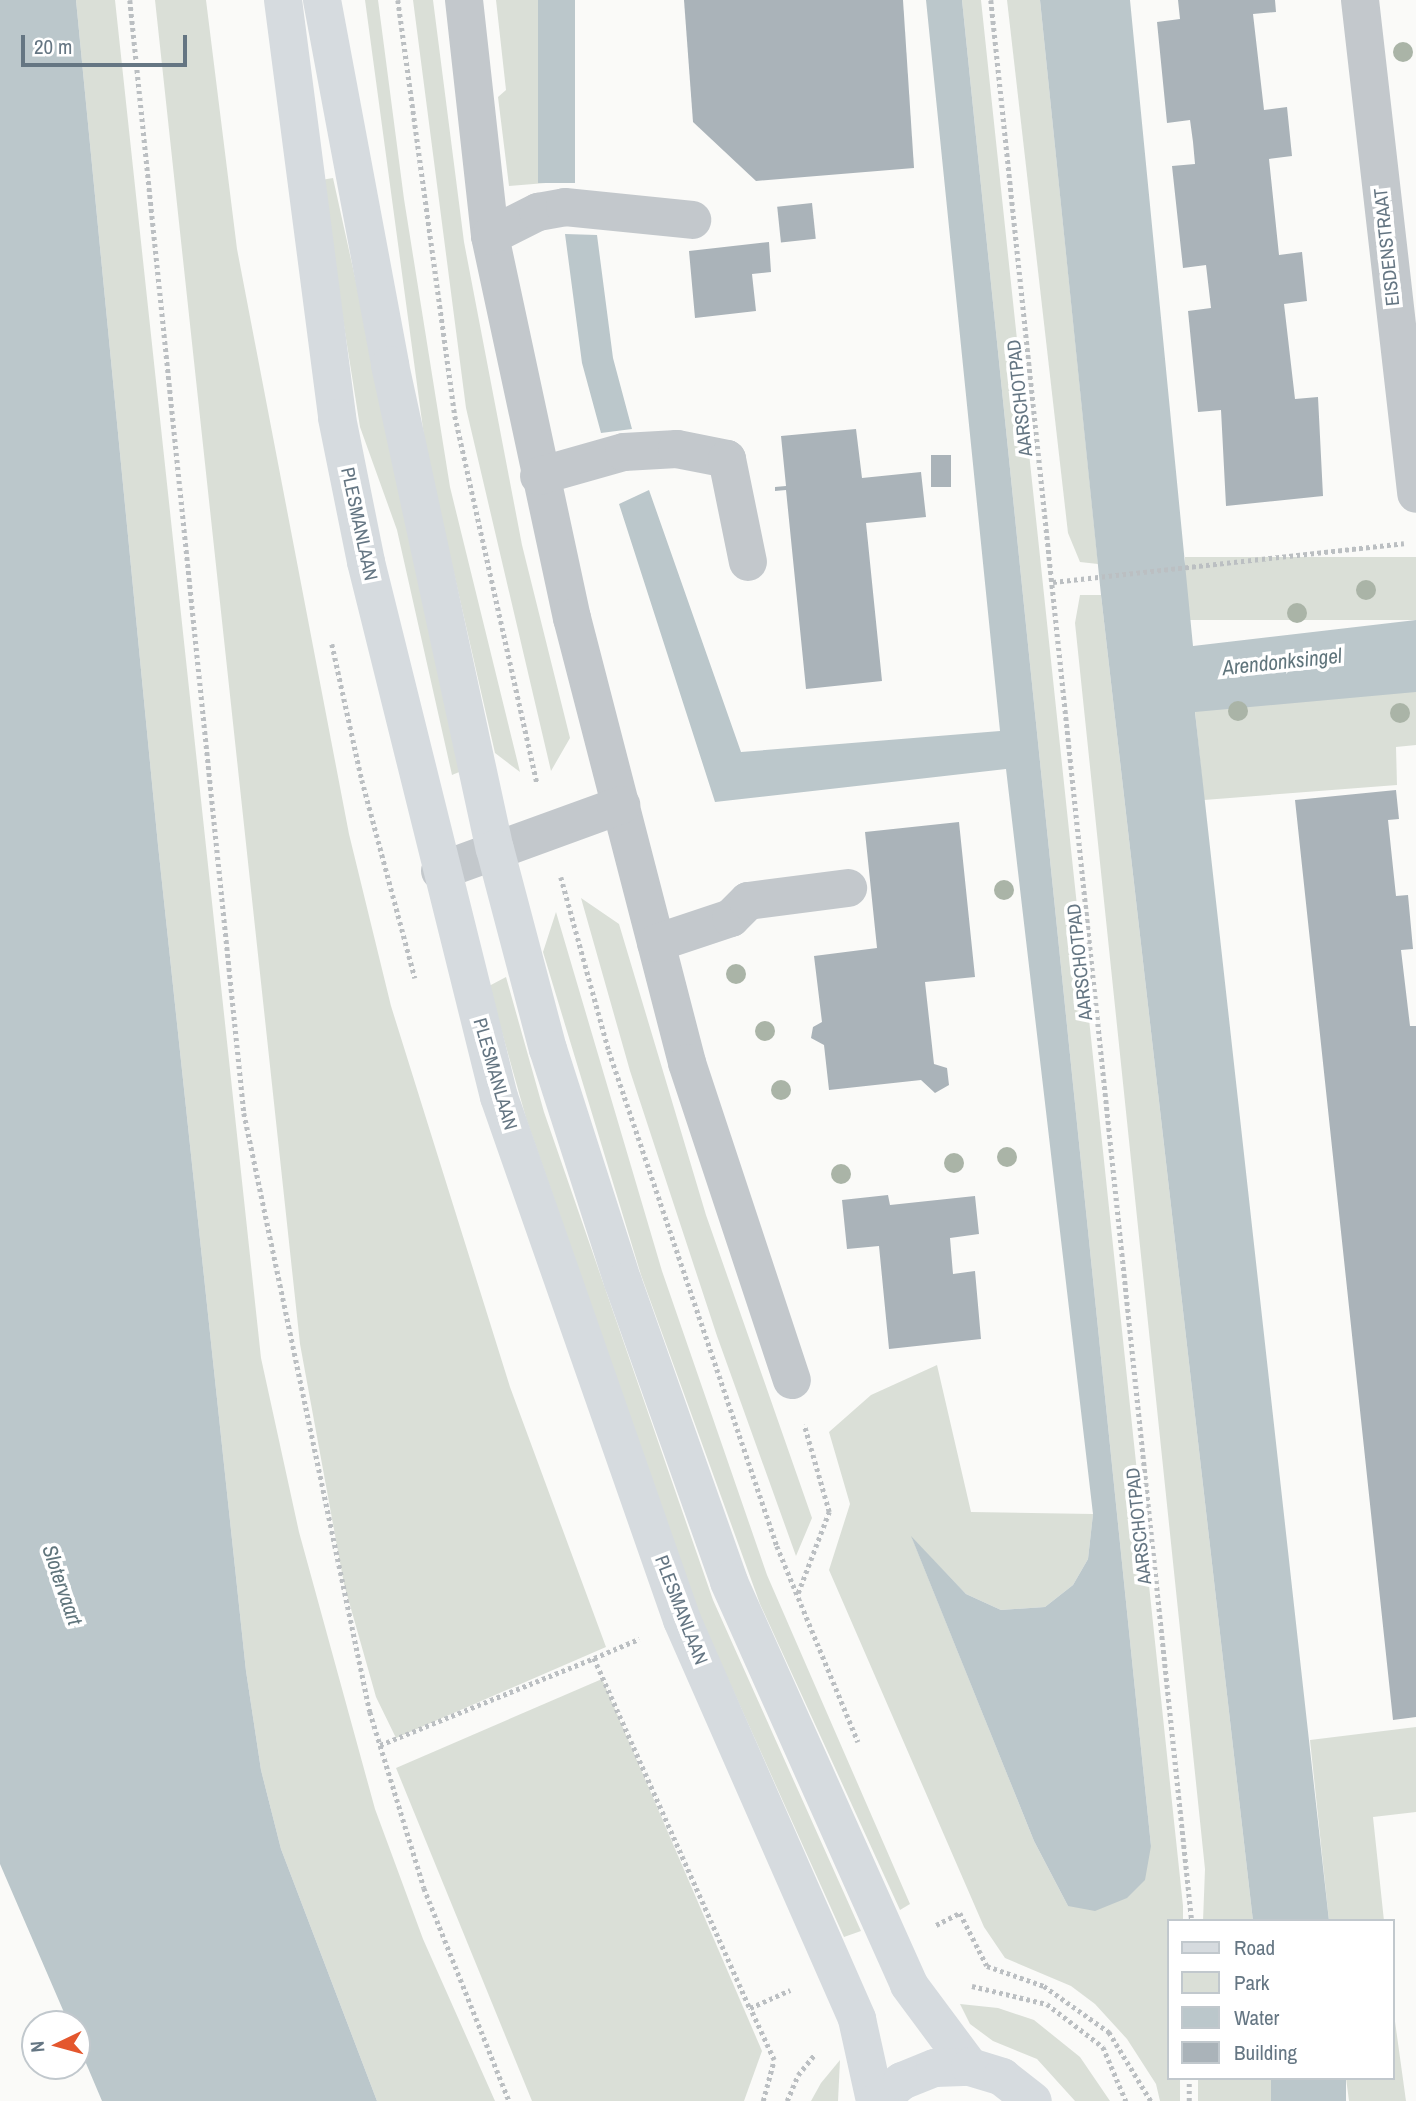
<!DOCTYPE html>
<html>
<head>
<meta charset="utf-8">
<style>
	body { margin:0 }
	#map { position:relative; width:1416px; height:2101px; overflow:hidden; background:#fafaf8; font-family:"Archivo Narrow",sans-serif }
	div>[style] { position:absolute }
	.green>* { inset:0; background:#dadfd7; transform-origin:0 0 }
	.water>* { inset:0; background:#bbc7cb; transform-origin:0 0 }
	.building>* { inset:0; background:#aab3b9; transform-origin:0 0 }
	.path>* { height:4.5px; margin-top:-2.25px; transform-origin:0; background:repeating-linear-gradient(90deg,#bbbfc2 0 3.5px,transparent 0 7px) }
	.minor>* { height:38px; margin:-19px; padding:0 19px; transform-origin:19px; border-radius:19px; background:#c3c8cc }
	.major>* { height:38px; margin:-19px; padding:0 19px; transform-origin:19px; border-radius:19px; background:#d6dbdf }
	.trees>* { width:20px; height:20px; margin:-10px; border-radius:50%; background:#aab4a7 }
	span { translate:-50% -50%; white-space:nowrap; text-align:center; line-height:1.15; -webkit-text-stroke:7px #fff; paint-order:stroke }
	.street-label { font-size:19px; color:#657683 }
	.water-label { font-size:21px; color:#60757c; font-style:italic }
	.legend { position:absolute; left:1167px; top:1919px; width:228px; height:161px; box-sizing:border-box; background:#fff; border:2px solid #c1c8cd; margin:0; padding:9px 12px; list-style:none; font-size:21px; color:#657683 }
	.legend li { display:flex; align-items:center; gap:14px; height:35px }
	.legend b { width:35px; border:2px solid #c1c8cd }
	.north { position:absolute; left:21px; top:2010px; width:70px; height:70px; box-sizing:border-box; background:#fff; border:2px solid #c1c8cd; border-radius:50%; rotate:265deg; font-size:19px; font-weight:700; line-height:28px; text-align:center; color:#657683 }
	.north::after { content:''; display:block; margin:auto; width:24px; height:32px; background:#e4572e; clip-path:polygon(50% 0,100% 100%,50% 72%,0 100%) }
	.scale { position:absolute; left:21px; top:35px; width:166px; height:32px; box-sizing:border-box; border:4px solid #657683; border-top:0; padding-left:9px; font-size:21px; line-height:24px; white-space:nowrap; color:#657683; -webkit-text-stroke:5px #fff; paint-order:stroke }
</style>
</head>
<body>
<div id="map">
	<div class="green">
		<i style="clip-path:polygon(76px 0,115px 0,261px 1358px,299px 1532px,375px 1809px,423px 1939px,495px 2101px,377px 2101px,281px 1849px,261px 1770px,246px 1671px,158px 845px)"></i>
		<i style="clip-path:polygon(155px 0,206px 0,237px 249px,349px 834px,391px 1006px,510px 1387px,606px 1647px,396px 1738px,376px 1697px,344px 1584px,300px 1344px)"></i>
		<i style="clip-path:polygon(365px 0,378px 0,404px 199px,450px 487px,520px 772px,495px 753px,426px 451px)"></i>
		<i style="clip-path:polygon(413px 0,433px 0,464px 242px,522px 545px,570px 738px,551px 771px,466px 408px)"></i>
		<i style="clip-path:polygon(496px 0,538px 0,558px 182px,509px 186px,498px 97px,506px 90px)"></i>
		<i style="clip-path:polygon(962px 0,981px 0,1183px 1906px,1183px 1921px,1169px 1921px,1169px 2078px,1180px 2078px,1180px 2101px,1160px 2101px,1156px 2084px,1127px 2039px,1095px 2004px,1071px 1986px,1005px 1958px,984px 1927px,829px 1570px,850px 1504px,829px 1432px,871px 1395px,937px 1365px,971px 1512px,1093px 1514px,1088px 1559px,1073px 1585px,1045px 1607px,1001px 1610px,966px 1594px,912px 1538px,1034px 1841px,1068px 1906px,1151px 1846px)"></i>
		<i style="clip-path:polygon(1007px 0,1040px 0,1098px 564px,1080px 562px,1068px 533px)"></i>
		<i style="clip-path:polygon(333px 178px,464px 770px,452px 775px,397px 530px,360px 427px,321px 180px)"></i>
		<i style="left:1416px;top:557px;width:63px;height:231px;rotate:90deg"></i>
		<i style="clip-path:polygon(1080px 595px,1101px 595px,1253px 1921px,1203px 1921px,1205px 1869px,1075px 623px)"></i>
		<i style="clip-path:polygon(1416px 689px,1416px 745px,1396px 747px,1397px 785px,1204px 800px,1195px 711px)"></i>
		<i style="clip-path:polygon(581px 898px,619px 924px,706px 1215px,812px 1518px,796px 1556px,717px 1336px,630px 1071px)"></i>
		<i style="clip-path:polygon(556px 912px,662px 1271px,767px 1575px,910px 1904px,900px 1910px,760px 1604px,641px 1275px,543px 952px)"></i>
		<i style="clip-path:polygon(506px 977px,544px 1112px,713px 1600px,861px 1931px,844px 1937px,697px 1610px,526px 1118px,489px 986px)"></i>
		<i style="clip-path:polygon(602px 1679px,762px 2051px,744px 2101px,532px 2101px,396px 1768px)"></i>
		<i style="clip-path:polygon(1416px 1727px,1416px 1812px,1373px 1817px,1384px 1921px,1329px 1921px,1310px 1740px)"></i>
		<i style="clip-path:polygon(960px 2004px,998px 2008px,1034px 2020px,1080px 2057px,1110px 2101px,1075px 2101px,1037px 2059px,993px 2041px,970px 2024px)"></i>
		<i style="clip-path:polygon(1393px 2007px,1406px 2101px,1349px 2101px,1346px 2078px,1393px 2078px)"></i>
		<i style="clip-path:polygon(840px 2060px,838px 2101px,811px 2101px,821px 2083px)"></i>
		<i style="left:1198px;top:2078px;width:73px;height:23px"></i>
	</div>
	<div class="water">
		<i style="clip-path:polygon(0 0,76px 0,158px 845px,246px 1671px,261px 1770px,281px 1849px,377px 2101px,102px 2101px,77px 2042px,77px 2024px,69px 2024px,0 1864px)"></i>
		<i style="left:538px;top:0;width:37px;height:183px"></i>
		<i style="clip-path:polygon(926px 0,962px 0,1151px 1846px,1145px 1880px,1127px 1898px,1095px 1911px,1068px 1906px,1034px 1841px,911px 1536px,966px 1594px,1001px 1610px,1045px 1607px,1073px 1585px,1088px 1559px,1093px 1514px,1006px 769px,715px 802px,619px 504px,649px 490px,741px 752px,1000px 731px)"></i>
		<i style="clip-path:polygon(1040px 0,1130px 0,1193px 646px,1416px 620px,1416px 692px,1195px 712px,1329px 1921px,1253px 1921px,1101px 595px)"></i>
		<i style="clip-path:polygon(565px 234px,597px 235px,613px 358px,632px 429px,601px 433px,582px 363px)"></i>
		<i style="left:1271px;top:2078px;width:75px;height:23px"></i>
	</div>
	<div class="building">
		<i style="clip-path:polygon(684px 0,903px 0,914px 168px,756px 181px,693px 122px)"></i>
		<i style="clip-path:polygon(1178px 0,1275px 0,1276px 12px,1253px 14px,1264px 110px,1287px 107px,1292px 156px,1269px 159px,1279px 255px,1302px 252px,1307px 301px,1284px 304px,1295px 399px,1318px 397px,1323px 496px,1226px 506px,1221px 410px,1198px 412px,1188px 311px,1211px 308px,1206px 265px,1183px 268px,1172px 166px,1195px 164px,1193px 142px,1190px 120px,1167px 123px,1157px 22px,1180px 19px)"></i>
		<i style="left:812px;top:203px;width:36px;height:35px;rotate:84deg"></i>
		<i style="clip-path:polygon(769px 242px,771px 272px,752px 274px,756px 311px,695px 318px,689px 251px)"></i>
		<i style="clip-path:polygon(856px 429px,862px 478px,921px 472px,926px 517px,866px 523px,882px 681px,806px 689px,786px 490px,775px 491px,775px 487px,786px 486px,781px 436px)"></i>
		<i style="left:951px;top:455px;width:32px;height:20px;rotate:90deg"></i>
		<i style="clip-path:polygon(1396px 790px,1399px 819px,1388px 820px,1396px 896px,1408px 895px,1413px 949px,1401px 950px,1410px 1026px,1416px 1026px,1416px 1717px,1393px 1720px,1295px 800px)"></i>
		<i style="clip-path:polygon(959px 822px,975px 977px,925px 982px,934px 1064px,947px 1068px,949px 1085px,935px 1093px,921px 1080px,829px 1090px,824px 1045px,811px 1038px,813px 1027px,822px 1022px,814px 956px,877px 948px,865px 832px)"></i>
		<i style="clip-path:polygon(888px 1195px,890px 1205px,975px 1196px,979px 1234px,950px 1238px,953px 1274px,975px 1271px,981px 1339px,889px 1349px,879px 1246px,847px 1249px,842px 1200px)"></i>
	</div>
	<div class="path">
		<i style="left:130px;top:0;width:1119px;rotate:84.15deg"></i>
		<i style="left:244px;top:1113px;width:612px;rotate:78.12deg"></i>
		<i style="left:370px;top:1712px;width:184px;rotate:72.9deg"></i>
		<i style="left:424px;top:1888px;width:229px;rotate:68.2deg"></i>
		<i style="left:398px;top:0;width:420px;rotate:82.2deg"></i>
		<i style="left:455px;top:416px;width:376px;rotate:77.4deg"></i>
		<i style="left:991px;top:0;width:1931px;rotate:84.03deg"></i>
		<i style="left:1053px;top:582px;width:353px;rotate:-6.3deg"></i>
		<i style="left:332px;top:644px;width:139px;rotate:77.6deg"></i>
		<i style="left:362px;top:780px;width:205px;rotate:75deg"></i>
		<i style="left:561px;top:877px;width:180px;rotate:74.6deg"></i>
		<i style="left:609px;top:1051px;width:523px;rotate:71.25deg"></i>
		<i style="left:777px;top:1546px;width:212px;rotate:67.5deg"></i>
		<i style="left:798px;top:1593px;width:87px;rotate:-69.1deg"></i>
		<i style="left:829px;top:1512px;width:91px;rotate:-106deg"></i>
		<i style="left:594px;top:1658px;width:49px;rotate:-22.9deg"></i>
		<i style="left:380px;top:1745px;width:231px;rotate:-22.1deg"></i>
		<i style="left:594px;top:1658px;width:383px;rotate:66deg"></i>
		<i style="left:936px;top:1925px;width:27px;rotate:-27deg"></i>
		<i style="left:960px;top:1913px;width:59px;rotate:63deg"></i>
		<i style="left:987px;top:1966px;width:60px;rotate:19.3deg"></i>
		<i style="left:1044px;top:1986px;width:80px;rotate:35.3deg"></i>
		<i style="left:1109px;top:2032px;width:81px;rotate:58.7deg"></i>
		<i style="left:972px;top:1986px;width:77px;rotate:13.5deg"></i>
		<i style="left:1047px;top:2004px;width:71px;rotate:37.5deg"></i>
		<i style="left:1103px;top:2047px;width:59px;rotate:66.9deg"></i>
		<i style="left:763px;top:2101px;width:42px;rotate:-75deg"></i>
		<i style="left:774px;top:2060px;width:57px;rotate:-114.8deg"></i>
		<i style="left:750px;top:2008px;width:44px;rotate:-24.2deg"></i>
		<i style="left:787px;top:2101px;width:28px;rotate:-67deg"></i>
		<i style="left:798px;top:2075px;width:27px;rotate:-51deg"></i>
		<i style="left:1189px;top:2101px;width:23px;rotate:-90deg"></i>
	</div>
	<div class="minor">
		<i style="left:464px;top:0;width:237px;rotate:83.7deg"></i>
		<i style="left:490px;top:236px;width:391px;rotate:77.9deg"></i>
		<i style="left:572px;top:618px;width:460px;rotate:75.5deg"></i>
		<i style="left:687px;top:1063px;width:334px;rotate:71.7deg"></i>
		<i style="left:1360px;top:0;width:497px;rotate:83.5deg"></i>
		<i style="left:490px;top:236px;width:54px;rotate:-26.6deg"></i>
		<i style="left:538px;top:212px;width:27px;rotate:-10deg"></i>
		<i style="left:565px;top:207px;width:128px;rotate:5.8deg"></i>
		<i style="left:539px;top:476px;width:88px;rotate:-15.8deg"></i>
		<i style="left:624px;top:452px;width:53px;rotate:-3.2deg"></i>
		<i style="left:677px;top:449px;width:51px;rotate:11.3deg"></i>
		<i style="left:727px;top:459px;width:105px;rotate:78.5deg"></i>
		<i style="left:440px;top:871px;width:193px;rotate:-20deg"></i>
		<i style="left:656px;top:943px;width:79px;rotate:-18.4deg"></i>
		<i style="left:731px;top:918px;width:24px;rotate:-45deg"></i>
		<i style="left:748px;top:901px;width:101px;rotate:-7.4deg"></i>
	</div>
	<div class="major">
		<i style="left:283px;top:0;width:421px;rotate:82.6deg"></i>
		<i style="left:337px;top:418px;width:147px;rotate:78.6deg"></i>
		<i style="left:366px;top:562px;width:551px;rotate:76.04deg"></i>
		<i style="left:499px;top:1097px;width:554px;rotate:70.71deg"></i>
		<i style="left:682px;top:1620px;width:436px;rotate:66.3deg"></i>
		<i style="left:857px;top:2019px;width:84px;rotate:77.6deg"></i>
		<i style="left:322px;top:0;width:371px;rotate:79.4deg"></i>
		<i style="left:390px;top:365px;width:495px;rotate:77.8deg"></i>
		<i style="left:495px;top:849px;width:207px;rotate:75.2deg"></i>
		<i style="left:548px;top:1049px;width:245px;rotate:72.2deg"></i>
		<i style="left:623px;top:1282px;width:318px;rotate:70.5deg"></i>
		<i style="left:729px;top:1582px;width:441px;rotate:65.9deg"></i>
		<i style="left:909px;top:1985px;width:102px;rotate:53.4deg"></i>
		<i style="left:878px;top:2101px;width:31px;rotate:-40deg"></i>
		<i style="left:902px;top:2081px;width:35px;rotate:-22deg"></i>
		<i style="left:935px;top:2068px;width:35px;rotate:-2deg"></i>
		<i style="left:970px;top:2067px;width:34px;rotate:17deg"></i>
		<i style="left:1002px;top:2077px;width:39px;rotate:38deg"></i>
	</div>
	<div class="trees">
		<i style="left:1403px;top:52px"></i>
		<i style="left:1366px;top:590px"></i>
		<i style="left:1297px;top:613px"></i>
		<i style="left:1238px;top:711px"></i>
		<i style="left:1400px;top:713px"></i>
		<i style="left:1004px;top:890px"></i>
		<i style="left:736px;top:974px"></i>
		<i style="left:765px;top:1031px"></i>
		<i style="left:781px;top:1090px"></i>
		<i style="left:1007px;top:1157px"></i>
		<i style="left:954px;top:1163px"></i>
		<i style="left:841px;top:1174px"></i>
	</div>
	<div class="street-label">
		<span style="left:1387px;top:247px;rotate:-96deg">EISDENSTRAAT</span>
		<span style="left:1020px;top:398px;rotate:-96deg">AARSCHOTPAD</span>
		<span style="left:359px;top:524px;rotate:78deg">PLESMANLAAN</span>
		<span style="left:1080px;top:962px;rotate:-96deg">AARSCHOTPAD</span>
		<span style="left:495px;top:1074px;rotate:74deg">PLESMANLAAN</span>
		<span style="left:1139px;top:1526px;rotate:-96deg">AARSCHOTPAD</span>
		<span style="left:681px;top:1610px;rotate:69deg">PLESMANLAAN</span>
	</div>
	<div class="water-label">
		<span style="left:1282px;top:662px;rotate:-6deg">Arendonksingel</span>
		<span style="left:62px;top:1585px;rotate:71deg">Slotervaart</span>
	</div>
	<ul class="legend">
	<li><b style="height:9px;background:#d6dbdf"></b>Road</li>
	<li><b style="height:19px;background:#dadfd7"></b>Park</li>
	<li><b style="height:19px;background:#bbc7cb"></b>Water</li>
	<li><b style="height:19px;background:#aab3b9"></b>Building</li>
	</ul>
	<div class="north">N</div>
	<div class="scale">20 m</div>
</div>
</body>
</html>
